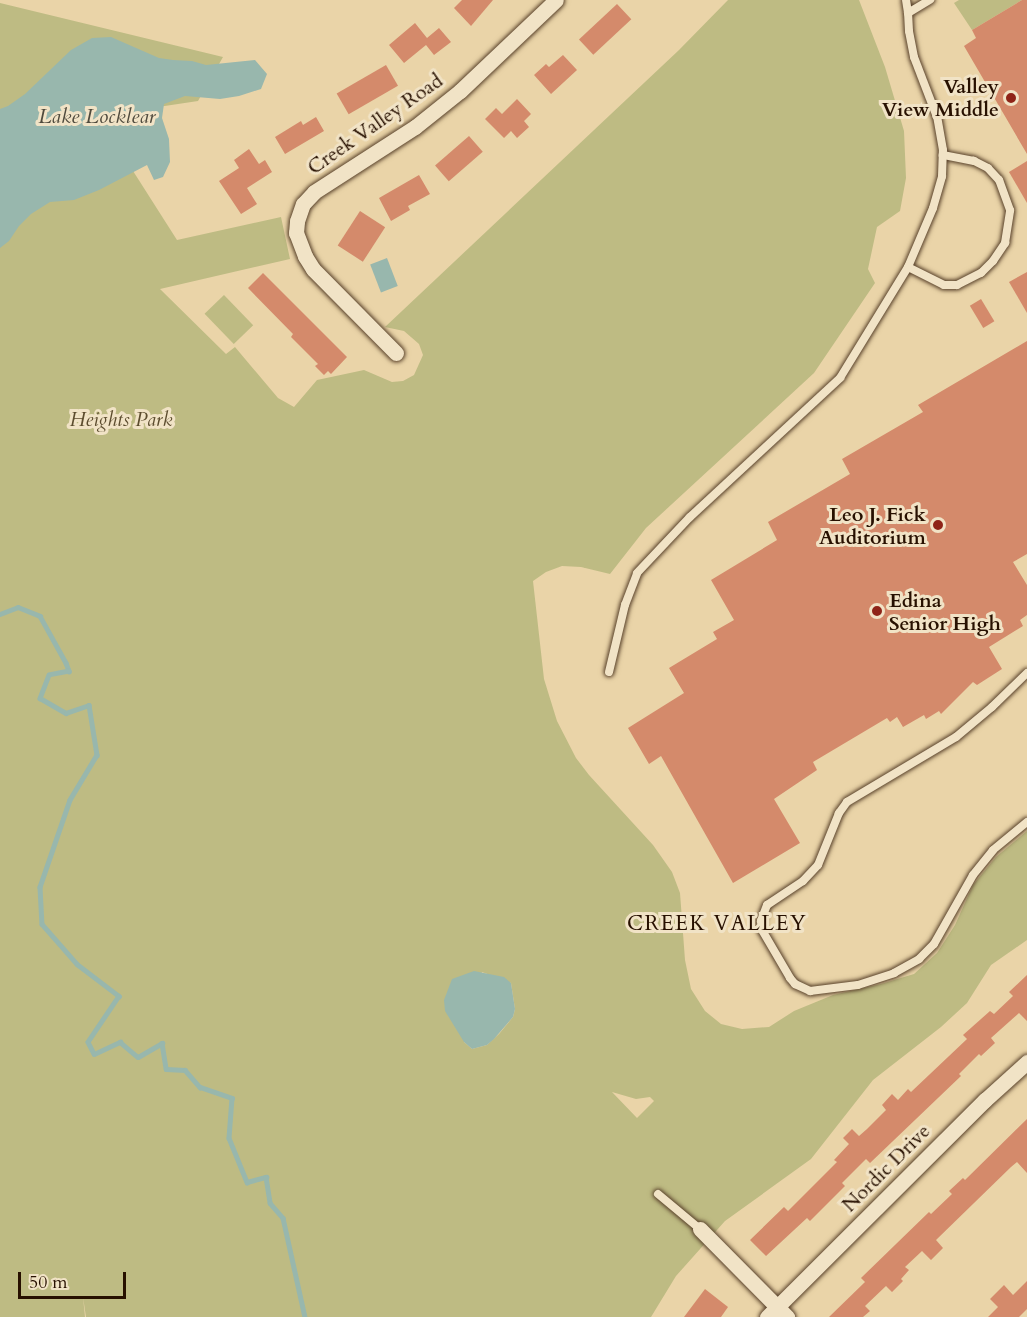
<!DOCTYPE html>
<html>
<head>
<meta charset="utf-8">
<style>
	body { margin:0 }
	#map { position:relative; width:1027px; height:1317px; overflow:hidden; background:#ead4a8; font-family:Cardo,serif }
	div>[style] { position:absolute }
	.green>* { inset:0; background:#bebb83; transform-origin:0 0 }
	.water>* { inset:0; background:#98b7ad; transform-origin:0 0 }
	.stream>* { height:4.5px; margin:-2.25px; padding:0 2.25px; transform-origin:2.25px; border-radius:2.25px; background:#98b7ad }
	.building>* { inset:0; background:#d48a6b; transform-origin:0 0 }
	.roads { filter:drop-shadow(0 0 2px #58412a) drop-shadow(0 0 2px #58412a) }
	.service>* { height:8px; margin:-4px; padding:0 4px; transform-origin:4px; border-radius:4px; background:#f1e3c6 }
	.minor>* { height:15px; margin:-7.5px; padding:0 7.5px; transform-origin:7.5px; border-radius:7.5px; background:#f1e3c6 }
	.dots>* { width:16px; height:16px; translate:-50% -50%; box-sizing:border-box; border:3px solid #f1e3c6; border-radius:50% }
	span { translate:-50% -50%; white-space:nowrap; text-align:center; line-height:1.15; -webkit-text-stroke:6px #f1e3c6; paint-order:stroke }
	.poi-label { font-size:20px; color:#271000; font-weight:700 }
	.right { translate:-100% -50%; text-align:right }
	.left { translate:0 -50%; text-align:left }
	.street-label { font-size:20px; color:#271000 }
	.park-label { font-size:20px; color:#5c4c2e; font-style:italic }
	.water-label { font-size:21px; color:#4f4a3d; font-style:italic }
	.neighbourhood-label { font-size:21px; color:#271000; letter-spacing:1.5px }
	.scale { position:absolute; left:18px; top:1272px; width:108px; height:27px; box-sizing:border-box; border:3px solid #271000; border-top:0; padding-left:8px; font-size:18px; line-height:21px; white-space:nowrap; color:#271000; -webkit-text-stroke:4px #f1e3c6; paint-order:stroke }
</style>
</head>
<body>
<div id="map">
	<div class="green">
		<i style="clip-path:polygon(evenodd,728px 0,859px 0,885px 67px,904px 131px,906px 178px,900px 211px,877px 227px,868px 269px,875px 283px,814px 373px,646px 528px,610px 574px,581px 567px,562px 566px,546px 572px,533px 581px,544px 679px,557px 721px,576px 758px,589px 775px,653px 845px,672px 872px,680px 893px,685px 960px,691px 989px,705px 1011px,721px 1024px,742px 1029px,769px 1027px,794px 1011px,833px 995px,881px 984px,914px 974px,937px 953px,955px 925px,973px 885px,996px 857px,1027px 831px,1027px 940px,991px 965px,967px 1003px,941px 1027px,873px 1080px,811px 1159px,725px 1221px,676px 1276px,651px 1317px,86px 1317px,83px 1297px,85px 1317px,0 1317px,0 3px,223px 57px,198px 101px,98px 116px,177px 240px,281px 217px,290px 259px,160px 289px,226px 354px,235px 347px,278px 398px,294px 407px,317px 380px,364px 370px,392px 382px,403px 381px,414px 375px,423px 355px,419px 344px,404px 331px,385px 327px,679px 50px,728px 0,482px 972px,511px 983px,515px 1009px,513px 1017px,499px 1034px,487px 1045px,472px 1049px,464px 1042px,482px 972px,728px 0,612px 1092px,636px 1099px,650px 1097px,654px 1101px,637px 1118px,612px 1092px)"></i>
		<i style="clip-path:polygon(959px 0,1022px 0,972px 30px,954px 3px)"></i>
		<i style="left:224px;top:295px;width:42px;height:27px;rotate:46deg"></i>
	</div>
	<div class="water">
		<i style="clip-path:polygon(111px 37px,159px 58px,173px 60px,192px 61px,206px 65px,255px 60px,267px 74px,261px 89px,239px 96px,220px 99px,185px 96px,164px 104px,162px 118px,169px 139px,170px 162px,163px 177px,154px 180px,147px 165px,99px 190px,74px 200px,50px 202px,31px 214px,19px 226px,9px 241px,0 248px,0 109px,8px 106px,25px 94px,71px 50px,92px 38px)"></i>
		<i style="left:387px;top:258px;width:30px;height:18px;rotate:69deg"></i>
		<i style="clip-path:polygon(474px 971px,504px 977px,511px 983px,515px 1009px,513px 1017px,494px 1039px,487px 1045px,472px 1049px,464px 1042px,445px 1011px,444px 1000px,452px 979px)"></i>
	</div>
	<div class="stream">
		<i style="left:0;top:614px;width:19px;rotate:-21deg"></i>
		<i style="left:18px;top:607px;width:24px;rotate:22deg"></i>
		<i style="left:40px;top:616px;width:54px;rotate:61deg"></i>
		<i style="left:66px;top:663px;width:9px;rotate:69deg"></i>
		<i style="left:69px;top:671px;width:20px;rotate:169deg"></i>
		<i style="left:49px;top:675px;width:25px;rotate:111deg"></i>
		<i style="left:40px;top:698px;width:30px;rotate:30deg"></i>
		<i style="left:66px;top:713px;width:24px;rotate:-19deg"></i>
		<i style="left:89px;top:705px;width:51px;rotate:80.9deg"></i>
		<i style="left:97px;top:755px;width:52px;rotate:121deg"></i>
		<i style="left:70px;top:800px;width:92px;rotate:109deg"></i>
		<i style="left:40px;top:887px;width:37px;rotate:87deg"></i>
		<i style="left:42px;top:924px;width:53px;rotate:48.8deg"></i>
		<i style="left:77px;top:964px;width:53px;rotate:37.3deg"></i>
		<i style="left:119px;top:996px;width:55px;rotate:124deg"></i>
		<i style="left:88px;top:1042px;width:13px;rotate:63deg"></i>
		<i style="left:94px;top:1054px;width:29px;rotate:-25deg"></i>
		<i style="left:120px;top:1042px;width:23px;rotate:40deg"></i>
		<i style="left:138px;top:1057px;width:28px;rotate:-30deg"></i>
		<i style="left:162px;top:1043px;width:26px;rotate:81deg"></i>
		<i style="left:166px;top:1069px;width:19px;rotate:3deg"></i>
		<i style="left:185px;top:1070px;width:23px;rotate:49deg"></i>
		<i style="left:200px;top:1087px;width:34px;rotate:19deg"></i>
		<i style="left:232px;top:1098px;width:40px;rotate:94.3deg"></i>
		<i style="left:229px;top:1138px;width:48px;rotate:67.8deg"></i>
		<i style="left:247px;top:1182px;width:20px;rotate:-15deg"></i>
		<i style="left:266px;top:1177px;width:26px;rotate:81deg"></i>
		<i style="left:270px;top:1203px;width:20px;rotate:49deg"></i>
		<i style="left:283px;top:1218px;width:101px;rotate:77.5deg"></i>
	</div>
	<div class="building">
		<i style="clip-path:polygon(462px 0,493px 0,471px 26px,454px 8px)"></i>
		<i style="clip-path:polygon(1022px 0,1027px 0,1027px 154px,964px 46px,976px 38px,972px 30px)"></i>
		<i style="left:617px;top:4px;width:21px;height:52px;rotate:47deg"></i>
		<i style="clip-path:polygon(415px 23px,427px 38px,439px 28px,451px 42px,434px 55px,426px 45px,404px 63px,389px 45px)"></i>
		<i style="clip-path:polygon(563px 55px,577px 70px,551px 94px,534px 75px,546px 64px,549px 67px)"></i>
		<i style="left:386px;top:65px;width:24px;height:57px;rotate:60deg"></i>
		<i style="clip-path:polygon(517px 99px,531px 114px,524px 121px,529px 127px,517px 138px,511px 131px,504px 138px,485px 119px,496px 108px,502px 114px)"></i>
		<i style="clip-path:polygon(316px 117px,324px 131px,285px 154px,275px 137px,301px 121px,303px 125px)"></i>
		<i style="left:469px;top:136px;width:21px;height:45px;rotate:49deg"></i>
		<i style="clip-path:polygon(249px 149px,259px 164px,265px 160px,272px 172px,247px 188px,257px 204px,241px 214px,219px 181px,239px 168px,234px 160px)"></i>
		<i style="clip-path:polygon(1027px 161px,1027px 203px,1009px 172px)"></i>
		<i style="clip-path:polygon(419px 175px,430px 194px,408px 206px,410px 210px,391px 221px,379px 198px)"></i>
		<i style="left:360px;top:211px;width:30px;height:41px;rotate:33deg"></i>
		<i style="clip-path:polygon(1027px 272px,1027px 313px,1009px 282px)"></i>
		<i style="clip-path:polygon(263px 273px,347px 357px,331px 374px,328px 371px,324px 375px,315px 366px,318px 364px,291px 337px,293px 334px,248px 288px)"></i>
		<i style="left:981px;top:299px;width:26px;height:13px;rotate:59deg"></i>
		<i style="clip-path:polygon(1027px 341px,1027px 554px,1013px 562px,1027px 585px,1027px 615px,1020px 620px,1023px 626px,989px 647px,1002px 669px,977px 685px,973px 682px,941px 714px,939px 711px,926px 719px,924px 715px,903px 727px,897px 717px,890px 722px,887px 718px,813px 762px,817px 770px,774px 799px,800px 843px,733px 883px,661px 756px,649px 764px,628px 728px,684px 693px,669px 668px,717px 639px,713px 632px,734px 620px,711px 580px,777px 540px,768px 522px,850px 474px,842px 459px,923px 412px,918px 405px)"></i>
		<i style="clip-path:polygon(1027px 975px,1027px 1021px,1019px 1013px,991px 1038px,995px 1043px,981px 1056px,979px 1054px,959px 1074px,961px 1076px,870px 1163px,866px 1159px,842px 1183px,845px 1186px,810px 1221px,807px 1218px,766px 1256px,750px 1240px,784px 1207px,788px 1211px,837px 1162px,834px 1160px,849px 1144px,843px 1138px,852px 1129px,859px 1136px,867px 1129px,886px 1110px,882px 1105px,892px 1094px,898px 1100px,908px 1089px,911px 1092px,967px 1039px,963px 1035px,990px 1011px,994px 1014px,1013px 996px,1009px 992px)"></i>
		<i style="clip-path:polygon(1027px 1119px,1027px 1173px,1017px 1162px,1011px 1167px,936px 1240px,943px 1248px,931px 1260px,922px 1251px,905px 1267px,909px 1270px,901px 1279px,903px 1281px,892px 1292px,886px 1286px,865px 1306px,870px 1311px,863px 1317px,829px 1317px,865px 1282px,861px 1278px,929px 1212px,931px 1214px,952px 1194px,949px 1191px,963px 1178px,965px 1180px)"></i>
		<i style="clip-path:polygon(1027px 1281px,1027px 1309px,1019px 1317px,988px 1317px,998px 1307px,990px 1299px,1004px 1285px,1013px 1295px)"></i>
		<i style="clip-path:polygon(705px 1289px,728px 1307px,721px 1317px,684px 1317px)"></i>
	</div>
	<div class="roads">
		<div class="service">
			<i style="left:906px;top:0;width:13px;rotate:81deg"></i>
			<i style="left:908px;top:267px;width:40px;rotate:26.6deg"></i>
			<i style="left:944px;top:285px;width:13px"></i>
			<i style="left:957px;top:285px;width:27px;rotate:-27deg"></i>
			<i style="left:981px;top:273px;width:17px;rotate:-45deg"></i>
			<i style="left:993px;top:261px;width:22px;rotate:-56deg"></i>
			<i style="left:1005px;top:243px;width:33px;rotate:-81deg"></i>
			<i style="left:1010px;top:210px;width:32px;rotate:-110deg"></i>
			<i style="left:999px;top:180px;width:16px;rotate:-133deg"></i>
			<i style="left:988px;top:168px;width:16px;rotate:-153deg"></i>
			<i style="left:974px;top:161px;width:32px;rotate:-169deg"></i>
			<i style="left:609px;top:672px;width:69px;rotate:-76.6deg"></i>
			<i style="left:625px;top:605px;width:34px;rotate:-69deg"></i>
			<i style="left:637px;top:573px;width:77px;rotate:-46.6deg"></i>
			<i style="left:690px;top:517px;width:205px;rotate:-42.8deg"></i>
			<i style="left:840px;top:378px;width:130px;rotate:-58.5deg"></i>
			<i style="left:908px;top:267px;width:64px;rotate:-67deg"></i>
			<i style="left:933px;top:208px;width:33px;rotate:-74deg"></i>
			<i style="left:942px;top:176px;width:26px;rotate:-88deg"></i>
			<i style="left:943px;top:150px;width:34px;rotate:-100deg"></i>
			<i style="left:937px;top:117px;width:64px;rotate:-111deg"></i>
			<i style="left:914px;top:57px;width:26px;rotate:-101deg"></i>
			<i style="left:909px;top:31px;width:18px;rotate:-93deg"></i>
			<i style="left:908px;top:13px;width:26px;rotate:-31deg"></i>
			<i style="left:1027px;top:673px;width:49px;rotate:135.8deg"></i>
			<i style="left:992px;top:707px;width:47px;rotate:140.2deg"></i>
			<i style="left:956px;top:737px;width:127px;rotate:149.2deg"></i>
			<i style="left:847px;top:802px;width:14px;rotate:126deg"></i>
			<i style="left:839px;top:813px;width:56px;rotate:112deg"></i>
			<i style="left:818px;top:865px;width:22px;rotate:133deg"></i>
			<i style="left:803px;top:881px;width:43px;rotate:146.3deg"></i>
			<i style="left:767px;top:905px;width:17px;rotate:111deg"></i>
			<i style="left:761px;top:921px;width:9px;rotate:84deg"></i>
			<i style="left:762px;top:930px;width:56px;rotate:59.7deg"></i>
			<i style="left:790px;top:978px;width:8px;rotate:50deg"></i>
			<i style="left:795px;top:984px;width:17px;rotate:25deg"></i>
			<i style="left:810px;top:991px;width:48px;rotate:-7.1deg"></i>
			<i style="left:858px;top:985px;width:38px;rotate:-18deg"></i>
			<i style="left:894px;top:973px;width:29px;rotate:-29deg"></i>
			<i style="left:919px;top:959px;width:21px;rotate:-45deg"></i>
			<i style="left:934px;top:944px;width:79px;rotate:-60.5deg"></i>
			<i style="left:973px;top:875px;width:32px;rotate:-51deg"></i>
			<i style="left:993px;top:850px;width:44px;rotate:-39.5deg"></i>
			<i style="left:658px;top:1194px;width:55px;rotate:39.8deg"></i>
		</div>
		<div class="minor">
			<i style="left:396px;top:353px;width:118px;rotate:-134.7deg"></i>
			<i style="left:313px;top:269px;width:15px;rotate:-122deg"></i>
			<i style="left:305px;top:256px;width:25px;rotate:-111deg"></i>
			<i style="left:296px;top:233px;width:12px;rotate:-85deg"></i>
			<i style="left:297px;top:221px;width:18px;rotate:-71deg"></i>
			<i style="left:303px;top:204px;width:16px;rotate:-47deg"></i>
			<i style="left:314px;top:192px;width:120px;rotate:-32.8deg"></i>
			<i style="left:415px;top:127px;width:58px;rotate:-38.7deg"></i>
			<i style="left:460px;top:91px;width:132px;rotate:-43.5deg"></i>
			<i style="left:700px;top:1229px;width:124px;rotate:45.3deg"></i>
			<i style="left:767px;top:1317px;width:308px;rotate:-44.9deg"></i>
			<i style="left:985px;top:1100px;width:57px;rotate:-42.1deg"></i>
		</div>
	</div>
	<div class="dots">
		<i style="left:1011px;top:98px;background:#8f2418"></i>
		<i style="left:938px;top:525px;background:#8f2418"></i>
		<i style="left:877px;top:611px;background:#8f2418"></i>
	</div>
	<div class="poi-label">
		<span class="right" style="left:999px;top:98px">Valley<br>View Middle</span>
		<span class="right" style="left:926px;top:526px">Leo J. Fick<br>Auditorium</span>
		<span class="left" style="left:889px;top:612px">Edina<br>Senior High</span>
	</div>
	<div class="street-label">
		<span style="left:375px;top:124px;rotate:-35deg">Creek Valley Road</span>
		<span style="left:886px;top:1168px;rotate:-45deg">Nordic Drive</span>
	</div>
	<div class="park-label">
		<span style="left:121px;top:419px">Heights Park</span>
	</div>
	<div class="water-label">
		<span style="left:97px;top:117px">Lake Locklear</span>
	</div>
	<div class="neighbourhood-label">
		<span style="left:717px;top:924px">CREEK VALLEY</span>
	</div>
	<div class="scale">50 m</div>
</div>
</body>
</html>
